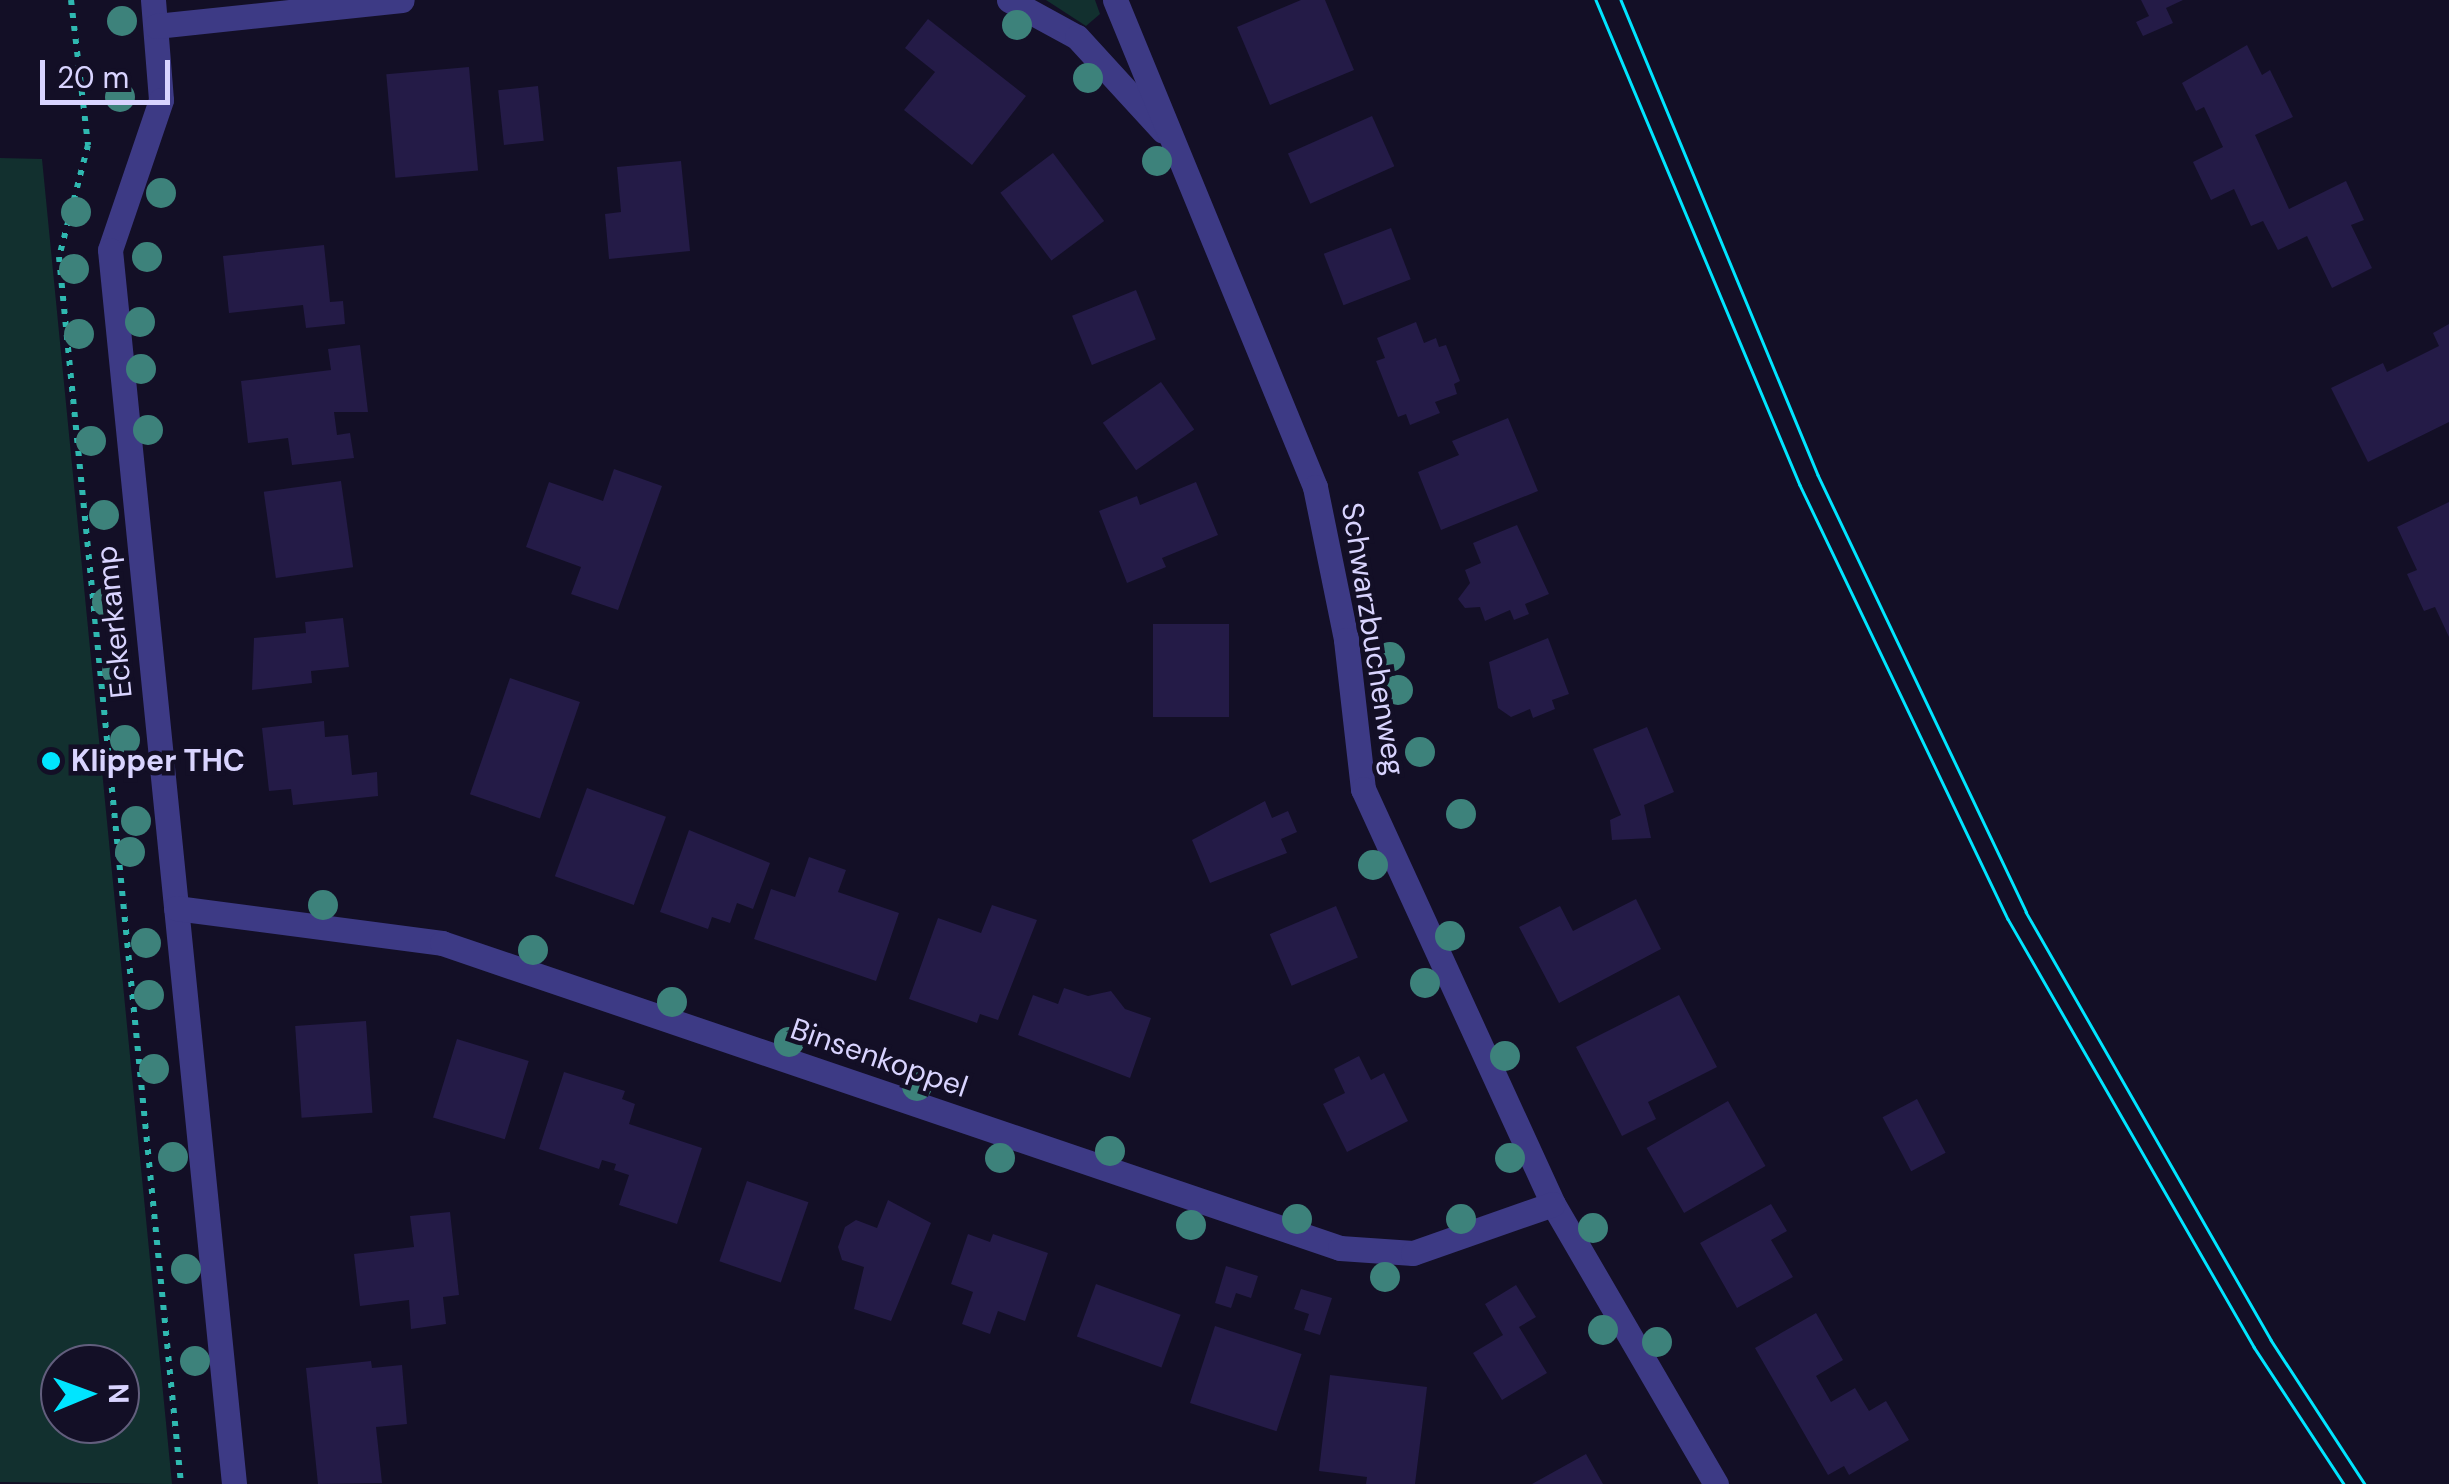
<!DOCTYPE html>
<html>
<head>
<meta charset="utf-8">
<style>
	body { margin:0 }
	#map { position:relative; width:2449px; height:1484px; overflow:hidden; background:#130f26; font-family:"DM Sans",sans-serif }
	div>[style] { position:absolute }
	.green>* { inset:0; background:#12302f }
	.building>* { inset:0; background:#241b47; transform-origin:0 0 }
	.path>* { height:6px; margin-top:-3px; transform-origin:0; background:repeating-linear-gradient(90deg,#2fb8b0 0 5px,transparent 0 13px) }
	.minor>* { height:25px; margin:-12.5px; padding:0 12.5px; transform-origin:12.5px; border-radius:12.5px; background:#3d3a85 }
	.tram>* { height:2.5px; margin:-1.25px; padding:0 1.25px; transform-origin:1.25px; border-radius:1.25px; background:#00e5ff }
	.trees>* { width:30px; height:30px; margin:-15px; border-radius:50%; background:#3d827b }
	.dots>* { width:28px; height:28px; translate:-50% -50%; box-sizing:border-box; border:5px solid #130f26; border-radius:50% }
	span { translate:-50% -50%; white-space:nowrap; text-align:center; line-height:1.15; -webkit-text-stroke:9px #130f26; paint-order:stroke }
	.street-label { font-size:30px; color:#d9d4ff }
	.poi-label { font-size:30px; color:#d9d4ff; font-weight:700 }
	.left { translate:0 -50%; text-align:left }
	.north { position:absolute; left:40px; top:1344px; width:100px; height:100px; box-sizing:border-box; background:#130f26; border:2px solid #625e7d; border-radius:50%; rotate:89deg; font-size:28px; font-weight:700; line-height:40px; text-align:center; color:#d9d4ff }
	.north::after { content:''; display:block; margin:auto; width:35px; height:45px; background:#00e5ff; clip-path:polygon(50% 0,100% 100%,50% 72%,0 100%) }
	.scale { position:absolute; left:40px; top:60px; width:130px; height:45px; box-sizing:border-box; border:5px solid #d9d4ff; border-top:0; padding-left:12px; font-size:30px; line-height:35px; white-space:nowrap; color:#d9d4ff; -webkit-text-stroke:8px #130f26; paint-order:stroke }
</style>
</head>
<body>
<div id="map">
	<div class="green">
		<i style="clip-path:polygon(1046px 0,1095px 0,1100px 14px,1086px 26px)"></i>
		<i style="clip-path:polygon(evenodd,0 158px,42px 159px,172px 1484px,0 1482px,0 158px,60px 1364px,120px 1364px,120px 1424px,60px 1424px,60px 1364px)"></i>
	</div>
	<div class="building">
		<i style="clip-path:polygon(1301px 0,1325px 0,1354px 70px,1270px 105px,1237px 27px)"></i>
		<i style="clip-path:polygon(2141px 0,2183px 0,2166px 8px,2173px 23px,2143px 36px,2136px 22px,2149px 16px)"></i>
		<i style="clip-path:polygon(928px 19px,1026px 96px,972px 165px,904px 110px,935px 72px,905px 48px)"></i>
		<i style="clip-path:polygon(2247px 45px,2262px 75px,2270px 70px,2293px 117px,2255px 135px,2289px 209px,2346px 181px,2364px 220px,2351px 225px,2372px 268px,2332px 288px,2307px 236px,2278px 250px,2263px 221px,2251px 226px,2234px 189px,2211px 200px,2193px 162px,2223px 147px,2204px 107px,2196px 111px,2182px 83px)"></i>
		<i style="left:469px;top:67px;width:104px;height:83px;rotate:85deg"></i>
		<i style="left:538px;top:86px;width:55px;height:40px;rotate:84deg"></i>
		<i style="left:1372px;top:116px;width:55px;height:92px;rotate:66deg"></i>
		<i style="left:1053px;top:153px;width:85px;height:66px;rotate:53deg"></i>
		<i style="clip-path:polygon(681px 161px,690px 251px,609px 259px,605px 214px,621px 212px,617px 167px)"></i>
		<i style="left:1391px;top:228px;width:55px;height:72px;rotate:69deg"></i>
		<i style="clip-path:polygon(324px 245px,330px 302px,343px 301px,345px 324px,306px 328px,303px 305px,229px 313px,223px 256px)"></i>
		<i style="left:1136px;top:290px;width:53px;height:69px;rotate:68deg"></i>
		<i style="clip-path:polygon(1416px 322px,1424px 343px,1436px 338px,1439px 347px,1446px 345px,1460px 381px,1454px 384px,1457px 394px,1435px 402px,1440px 413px,1410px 425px,1406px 414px,1398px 417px,1376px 361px,1385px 358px,1377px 338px)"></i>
		<i style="clip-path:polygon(2449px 324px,2449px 422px,2368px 462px,2331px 388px,2383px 363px,2387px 372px,2439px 346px,2433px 333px)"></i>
		<i style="clip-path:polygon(360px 345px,368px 412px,334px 412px,337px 435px,350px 433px,354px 458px,292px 465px,288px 438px,248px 443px,241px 381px,331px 370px,328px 349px)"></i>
		<i style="left:1161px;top:382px;width:58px;height:71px;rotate:55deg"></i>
		<i style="clip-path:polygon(1508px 418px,1538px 491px,1441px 530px,1418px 472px,1459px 455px,1452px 441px)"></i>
		<i style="clip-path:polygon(614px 469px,662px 486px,618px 610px,571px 594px,581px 567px,526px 547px,549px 482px,603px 501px)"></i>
		<i style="left:341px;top:481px;width:87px;height:78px;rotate:82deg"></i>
		<i style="clip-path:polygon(1196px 482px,1218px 535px,1162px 558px,1166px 567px,1127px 583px,1099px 511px,1137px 496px,1140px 505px)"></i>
		<i style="clip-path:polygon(2449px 502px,2449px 637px,2435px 607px,2424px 611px,2407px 574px,2417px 570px,2397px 527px)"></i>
		<i style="clip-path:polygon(1517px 525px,1549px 594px,1525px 604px,1529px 614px,1514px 620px,1510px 610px,1485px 621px,1480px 607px,1465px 608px,1458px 599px,1470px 583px,1465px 570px,1481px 563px,1473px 543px)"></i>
		<i style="clip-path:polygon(343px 618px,349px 667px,311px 671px,312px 683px,252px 690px,254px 638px,306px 633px,305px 622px)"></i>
		<i style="left:1153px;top:624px;width:76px;height:93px"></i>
		<i style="clip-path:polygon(1548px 638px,1569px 694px,1552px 700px,1555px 709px,1533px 718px,1530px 709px,1511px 717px,1498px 708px,1489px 662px)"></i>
		<i style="left:510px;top:678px;width:74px;height:123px;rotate:19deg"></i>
		<i style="clip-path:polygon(324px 721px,325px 737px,348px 735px,352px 775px,377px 772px,378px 796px,293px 805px,291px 789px,269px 791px,262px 728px)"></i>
		<i style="clip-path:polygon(1647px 727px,1674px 792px,1644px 805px,1651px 838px,1612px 840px,1610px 820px,1621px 815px,1593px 749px)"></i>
		<i style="left:587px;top:788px;width:84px;height:94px;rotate:20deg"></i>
		<i style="clip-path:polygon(1265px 801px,1272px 818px,1288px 811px,1297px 832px,1281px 839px,1287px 853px,1210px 883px,1192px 840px)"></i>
		<i style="clip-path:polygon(689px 830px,770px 863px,753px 909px,737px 903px,730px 923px,712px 917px,708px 929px,660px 912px)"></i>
		<i style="clip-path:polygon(809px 857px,846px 870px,838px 892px,899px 913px,876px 981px,754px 939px,771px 889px,795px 897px)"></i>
		<i style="clip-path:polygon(1636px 899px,1661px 949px,1559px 1003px,1519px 927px,1560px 906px,1573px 931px)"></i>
		<i style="clip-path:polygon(992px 905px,1037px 920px,998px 1020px,980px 1014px,977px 1023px,909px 999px,938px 918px,981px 933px)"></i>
		<i style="left:1336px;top:906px;width:56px;height:72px;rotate:67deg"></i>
		<i style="clip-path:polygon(1064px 988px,1088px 996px,1111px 991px,1125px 1009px,1151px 1018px,1130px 1078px,1018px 1035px,1033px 995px,1058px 1004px)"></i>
		<i style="clip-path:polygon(1679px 995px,1717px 1067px,1648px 1102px,1656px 1119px,1622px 1136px,1576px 1047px)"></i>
		<i style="left:366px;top:1021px;width:92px;height:71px;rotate:86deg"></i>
		<i style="left:457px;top:1039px;width:75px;height:82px;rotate:17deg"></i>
		<i style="clip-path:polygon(1359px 1056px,1371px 1080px,1384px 1073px,1408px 1121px,1347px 1152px,1323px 1104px,1345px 1093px,1334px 1069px)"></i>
		<i style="clip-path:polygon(564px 1072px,625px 1091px,622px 1099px,635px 1104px,629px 1124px,702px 1148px,677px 1224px,619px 1205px,629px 1175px,614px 1170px,616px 1164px,602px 1160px,599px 1169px,539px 1149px)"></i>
		<i style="left:1917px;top:1099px;width:61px;height:39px;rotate:62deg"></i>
		<i style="left:1728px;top:1101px;width:75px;height:94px;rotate:60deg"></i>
		<i style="left:747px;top:1181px;width:65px;height:85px;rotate:19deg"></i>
		<i style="clip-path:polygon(888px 1200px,931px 1223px,891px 1321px,854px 1309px,864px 1267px,842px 1260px,838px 1247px,845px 1227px,856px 1220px,877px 1228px)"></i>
		<i style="clip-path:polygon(1771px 1204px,1787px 1231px,1771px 1240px,1793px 1277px,1737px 1308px,1700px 1243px)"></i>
		<i style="clip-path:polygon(450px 1212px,459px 1295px,443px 1297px,446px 1324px,411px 1329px,409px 1300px,360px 1306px,354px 1254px,414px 1247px,410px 1216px)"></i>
		<i style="clip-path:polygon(968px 1234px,990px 1242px,993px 1234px,1048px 1253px,1025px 1321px,998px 1311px,990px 1334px,962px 1324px,973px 1292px,951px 1284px)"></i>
		<i style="clip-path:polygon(1226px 1266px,1258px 1276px,1251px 1298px,1236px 1293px,1231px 1308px,1215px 1303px)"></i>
		<i style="left:1096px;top:1284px;width:90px;height:56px;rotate:20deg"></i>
		<i style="clip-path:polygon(1516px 1285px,1536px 1317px,1519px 1327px,1547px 1373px,1502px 1400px,1473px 1353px,1503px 1335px,1485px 1304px)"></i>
		<i style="clip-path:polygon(1301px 1289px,1332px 1298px,1320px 1335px,1304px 1330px,1309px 1314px,1294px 1309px)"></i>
		<i style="clip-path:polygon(1816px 1313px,1843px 1360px,1816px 1376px,1831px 1402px,1855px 1388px,1869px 1411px,1886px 1401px,1909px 1440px,1849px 1475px,1844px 1466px,1828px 1475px,1755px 1348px)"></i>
		<i style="left:1215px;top:1326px;width:91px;height:81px;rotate:18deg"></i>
		<i style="clip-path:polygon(371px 1361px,372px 1368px,402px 1365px,407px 1424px,376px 1427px,382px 1483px,318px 1484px,306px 1368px)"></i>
		<i style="clip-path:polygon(1330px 1375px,1427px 1387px,1415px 1484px,1366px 1484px,1367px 1477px,1319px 1471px)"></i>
		<i style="clip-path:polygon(1586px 1454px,1603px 1484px,1532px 1484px)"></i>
	</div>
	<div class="path">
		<i style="left:71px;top:0;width:146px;rotate:83.3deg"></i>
		<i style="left:88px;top:145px;width:116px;rotate:104.5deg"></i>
		<i style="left:59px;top:257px;width:1233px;rotate:84.32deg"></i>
	</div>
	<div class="minor">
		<i style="left:153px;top:0;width:100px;rotate:85.4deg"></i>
		<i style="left:161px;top:100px;width:158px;rotate:108.8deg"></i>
		<i style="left:110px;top:250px;width:1240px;rotate:84.26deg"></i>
		<i style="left:1009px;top:0;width:77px;rotate:28.6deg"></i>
		<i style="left:1077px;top:37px;width:127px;rotate:47.5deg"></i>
		<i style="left:1115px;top:0;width:526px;rotate:67.67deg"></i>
		<i style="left:1315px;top:487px;width:156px;rotate:78.5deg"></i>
		<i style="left:1346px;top:640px;width:150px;rotate:83.5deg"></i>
		<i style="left:1363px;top:789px;width:456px;rotate:65.4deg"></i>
		<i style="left:1553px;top:1204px;width:324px;rotate:59.8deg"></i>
		<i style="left:156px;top:26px;width:247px;rotate:-6deg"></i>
		<i style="left:176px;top:908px;width:268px;rotate:7.5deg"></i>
		<i style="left:442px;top:943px;width:948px;rotate:18.76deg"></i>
		<i style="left:1340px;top:1248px;width:73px;rotate:3.9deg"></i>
		<i style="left:1413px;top:1253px;width:148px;rotate:-19.3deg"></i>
	</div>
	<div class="tram">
		<i style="left:1596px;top:0;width:526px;rotate:67.19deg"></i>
		<i style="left:1800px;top:485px;width:481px;rotate:64.4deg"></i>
		<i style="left:2008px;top:919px;width:494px;rotate:60.1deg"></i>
		<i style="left:2254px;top:1347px;width:164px;rotate:56.7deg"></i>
		<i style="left:1621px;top:0;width:514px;rotate:67.47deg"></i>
		<i style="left:1818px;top:475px;width:484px;rotate:64.5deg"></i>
		<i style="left:2026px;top:912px;width:493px;rotate:60.2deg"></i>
		<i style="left:2271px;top:1340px;width:172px;rotate:56.9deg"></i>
	</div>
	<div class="trees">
		<i style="left:122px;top:21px"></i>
		<i style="left:1017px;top:25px"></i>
		<i style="left:1088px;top:78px"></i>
		<i style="left:120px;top:97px"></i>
		<i style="left:1157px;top:161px"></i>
		<i style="left:161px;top:193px"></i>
		<i style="left:76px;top:212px"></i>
		<i style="left:147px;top:257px"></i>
		<i style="left:74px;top:269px"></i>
		<i style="left:140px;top:322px"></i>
		<i style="left:79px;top:334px"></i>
		<i style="left:141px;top:369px"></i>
		<i style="left:148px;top:430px"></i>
		<i style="left:91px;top:441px"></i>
		<i style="left:104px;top:515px"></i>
		<i style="left:107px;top:602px"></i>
		<i style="left:1390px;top:657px"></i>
		<i style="left:117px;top:671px"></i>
		<i style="left:1398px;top:690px"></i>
		<i style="left:125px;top:740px"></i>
		<i style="left:1420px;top:752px"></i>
		<i style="left:1461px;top:814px"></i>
		<i style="left:136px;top:821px"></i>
		<i style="left:130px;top:852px"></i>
		<i style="left:1373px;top:865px"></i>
		<i style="left:323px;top:905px"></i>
		<i style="left:1450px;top:936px"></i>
		<i style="left:146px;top:943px"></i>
		<i style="left:533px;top:950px"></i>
		<i style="left:1425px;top:983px"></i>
		<i style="left:149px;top:995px"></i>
		<i style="left:672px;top:1002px"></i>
		<i style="left:789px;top:1042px"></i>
		<i style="left:1505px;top:1056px"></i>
		<i style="left:154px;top:1069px"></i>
		<i style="left:917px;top:1086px"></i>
		<i style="left:1110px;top:1151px"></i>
		<i style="left:173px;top:1157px"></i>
		<i style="left:1000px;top:1158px"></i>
		<i style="left:1510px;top:1158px"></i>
		<i style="left:1297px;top:1219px"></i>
		<i style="left:1461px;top:1219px"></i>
		<i style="left:1191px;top:1225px"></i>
		<i style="left:1593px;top:1228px"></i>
		<i style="left:186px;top:1269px"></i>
		<i style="left:1385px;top:1277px"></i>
		<i style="left:1603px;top:1330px"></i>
		<i style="left:1657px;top:1342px"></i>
		<i style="left:195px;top:1361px"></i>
	</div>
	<div class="dots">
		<i style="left:51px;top:761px;background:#00e5ff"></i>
	</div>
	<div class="street-label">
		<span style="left:114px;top:622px;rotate:-96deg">Eckerkamp</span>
		<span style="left:1373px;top:639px;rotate:81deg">Schwarzbuchenweg</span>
		<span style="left:879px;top:1058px;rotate:19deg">Binsenkoppel</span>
	</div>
	<div class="poi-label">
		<span class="left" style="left:71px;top:761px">Klipper THC</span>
	</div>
	<div class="north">N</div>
	<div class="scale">20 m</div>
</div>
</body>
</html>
